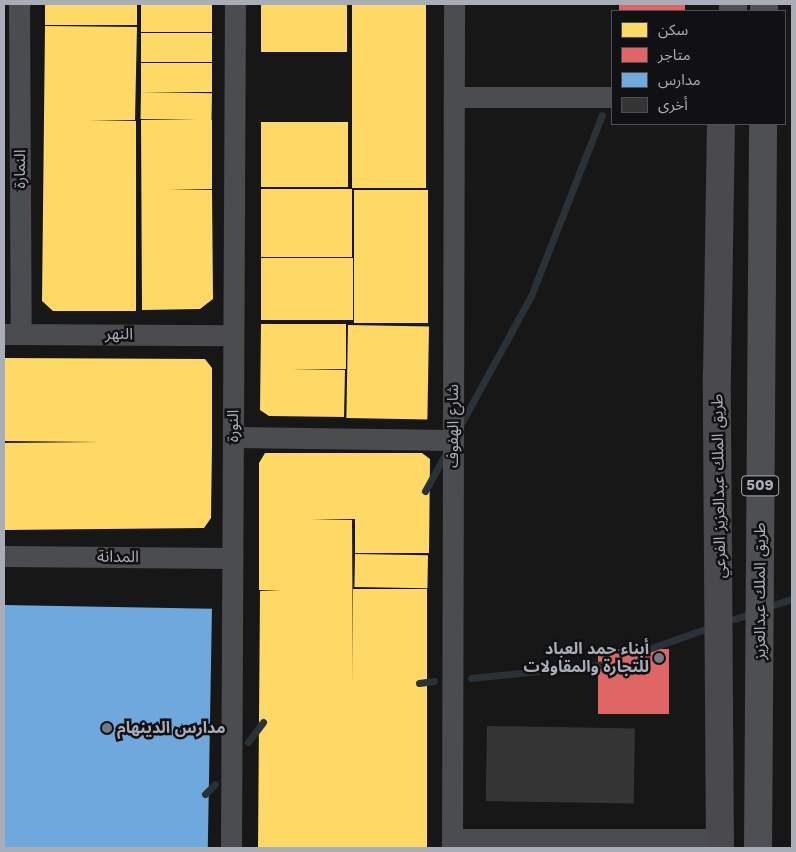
<!DOCTYPE html>
<html>
<head>
<meta charset="utf-8">
<style>
	body { margin:0 }
	#map { position:relative; width:796px; height:852px; overflow:hidden; background:#171717; font-family:"Work Sans","Noto Sans Arabic",sans-serif }
	div>[style] { position:absolute }
	.homes>* { inset:0; background:#ffd966; transform-origin:0 0 }
	.shops>* { inset:0; background:#e06666; transform-origin:0 0 }
	.schools>* { inset:0; background:#6fa8dc; transform-origin:0 0 }
	.stream>* { height:7px; margin:-3.5px; padding:0 3.5px; transform-origin:3.5px; border-radius:3.5px; background:#2a3239 }
	.building>* { inset:0; background:#353536; transform-origin:0 0 }
	.street>* { height:21px; margin:-10.5px; padding:0 10.5px; transform-origin:10.5px; border-radius:10.5px; background:#4b4c50 }
	.secondary>* { height:28px; margin:-14px; padding:0 14px; transform-origin:14px; border-radius:14px; background:#4a4a4e }
	.primary>* { height:28px; margin:-14px; padding:0 14px; transform-origin:14px; border-radius:14px; background:#4d4f52 }
	.dots>* { width:14px; height:14px; translate:-50% -50%; box-sizing:border-box; border:2px solid #111113; border-radius:50% }
	span { translate:-50% -50%; white-space:nowrap; text-align:center; line-height:1.15; -webkit-text-stroke:5px #111113; paint-order:stroke }
	.shield-label span { padding:1px 4px; background:#111113; border:1px solid; border-radius:4px; -webkit-text-stroke-width:0 }
	.shield-label { font-size:15px; color:#a8adb8; font-weight:700 }
	.street-label { font-size:16px; color:#a8adb8 }
	.poi-label { font-size:16px; color:#a8adb8; font-weight:700 }
	.right { translate:-100% -50%; text-align:right }
	.left { translate:0 -50%; text-align:left }
	.frame { position:absolute; inset:0; border:5px solid #a8adb8; pointer-events:none }
	.legend { position:absolute; left:611px; top:10px; width:175px; height:115px; box-sizing:border-box; background:#111113; border:1px solid #4d4f55; margin:0; padding:6px 9px; list-style:none; font-size:15px; color:#a8adb8 }
	.legend li { display:flex; align-items:center; gap:10px; height:25px }
	.legend b { width:25px; border:1px solid #4d4f55 }
</style>
</head>
<body>
<div id="map">
	<div class="homes">
		<i style="left:45px;top:4px;width:92px;height:21px"></i>
		<i style="left:141px;top:4px;width:71px;height:28px"></i>
		<i style="left:261px;top:4px;width:86px;height:48px"></i>
		<i style="left:352px;top:4px;width:74px;height:184px"></i>
		<i style="clip-path:polygon(45px 26px,137px 27px,135px 120px,89px 120px,136px 121px,136px 311px,53px 311px,42px 301px)"></i>
		<i style="left:141px;top:33px;width:71px;height:29px"></i>
		<i style="left:141px;top:63px;width:71px;height:29px"></i>
		<i style="left:141px;top:92px;width:71px;height:27px;rotate:1deg"></i>
		<i style="clip-path:polygon(141px 120px,212px 120px,212px 189px,168px 189px,212px 190px,213px 299px,200px 309px,142px 310px)"></i>
		<i style="left:348px;top:122px;width:65px;height:87px;rotate:90deg"></i>
		<i style="left:261px;top:189px;width:91px;height:68px"></i>
		<i style="left:354px;top:190px;width:74px;height:133px"></i>
		<i style="left:353px;top:258px;width:62px;height:92px;rotate:90deg"></i>
		<i style="clip-path:polygon(261px 324px,346px 324px,346px 369px,291px 369px,345px 370px,344px 417px,269px 416px,260px 410px)"></i>
		<i style="left:348px;top:325px;width:81px;height:93px;rotate:1deg"></i>
		<i style="clip-path:polygon(4px 358px,205px 359px,212px 368px,212px 444px,211px 518px,204px 528px,4px 530px,4px 443px,100px 442px,4px 441px)"></i>
		<i style="clip-path:polygon(265px 453px,422px 453px,430px 459px,429px 553px,355px 553px,355px 519px,311px 519px,352px 520px,354px 848px,258px 848px,260px 591px,281px 591px,259px 590px,259px 463px)"></i>
		<i style="left:355px;top:554px;width:73px;height:33px;rotate:1deg"></i>
		<i style="left:353px;top:589px;width:74px;height:259px"></i>
	</div>
	<div class="shops">
		<i style="left:619px;top:4px;width:66px;height:7px"></i>
		<i style="left:598px;top:649px;width:71px;height:65px"></i>
	</div>
	<div class="schools">
		<i style="left:4px;top:605px;width:208px;height:243px;rotate:1deg"></i>
	</div>
	<div class="stream">
		<i style="left:462px;top:422px;width:144px;rotate:-61.3deg"></i>
		<i style="left:531px;top:296px;width:194px;rotate:-68.6deg"></i>
		<i style="left:425px;top:491px;width:38px;rotate:-61deg"></i>
		<i style="left:773px;top:605px;width:20px;rotate:-18deg"></i>
		<i style="left:734px;top:619px;width:14px;rotate:-17deg"></i>
		<i style="left:640px;top:652px;width:72px;rotate:-19.4deg"></i>
		<i style="left:471px;top:678px;width:136px;rotate:-5.9deg"></i>
		<i style="left:419px;top:683px;width:15px;rotate:-8deg"></i>
		<i style="left:248px;top:742px;width:25px;rotate:-53deg"></i>
		<i style="left:205px;top:794px;width:14px;rotate:-45deg"></i>
	</div>
	<div class="building">
		<i style="left:487px;top:726px;width:148px;height:75px;rotate:1deg"></i>
	</div>
	<div class="street">
		<i style="left:19px;top:4px;width:330px;rotate:89.7deg"></i>
		<i style="left:454px;top:97px;width:158px"></i>
		<i style="left:4px;top:334px;width:229px;rotate:0.3deg"></i>
		<i style="left:233px;top:437px;width:220px;rotate:0.8deg"></i>
		<i style="left:4px;top:556px;width:228px;rotate:0.5deg"></i>
		<i style="left:452px;top:839px;width:269px"></i>
		<i style="left:231px;top:848px;width:844px;rotate:-89.73deg"></i>
		<i style="left:452px;top:848px;width:844px;rotate:-89.86deg"></i>
	</div>
	<div class="secondary">
		<i style="left:720px;top:848px;width:473px;rotate:-90.4deg"></i>
		<i style="left:717px;top:375px;width:251px;rotate:-89.1deg"></i>
	</div>
	<div class="primary">
		<i style="left:733px;top:11px;width:7px;rotate:-90deg"></i>
		<i style="left:764px;top:11px;width:7px;rotate:-90deg"></i>
		<i style="left:758px;top:848px;width:724px;rotate:-89.6deg"></i>
	</div>
	<div class="dots">
		<i style="left:659px;top:658px;background:#757880"></i>
		<i style="left:107px;top:728px;background:#757880"></i>
	</div>
	<div class="shield-label">
		<span style="left:760px;top:486px">509</span>
	</div>
	<div class="street-label">
		<span style="left:20px;top:169px;rotate:-90deg">النمارة</span>
		<span style="left:119px;top:334px">النهر</span>
		<span style="left:233px;top:426px;rotate:-90deg">النورة</span>
		<span style="left:453px;top:426px;rotate:-90deg">شارع الهفوف</span>
		<span style="left:719px;top:486px;rotate:-91deg">طريق الملك عبدالعزيز الفرعي</span>
		<span style="left:118px;top:557px;rotate:1deg">المدانة</span>
		<span style="left:760px;top:591px;rotate:-90deg">طريق الملك عبدالعزيز</span>
	</div>
	<div class="poi-label">
		<span class="right" style="left:649px;top:658px">أبناء حمد العباد<br>للتجارة والمقاولات</span>
		<span class="left" style="left:117px;top:728px">مدارس الدينهام</span>
	</div>
	<div class="frame"></div>
	<ul class="legend">
	<li><b style="height:14px;background:#ffd966"></b>سكن</li>
	<li><b style="height:14px;background:#e06666"></b>متاجر</li>
	<li><b style="height:14px;background:#6fa8dc"></b>مدارس</li>
	<li><b style="height:14px;background:#353536"></b>أخرى</li>
	</ul>
</div>
</body>
</html>
